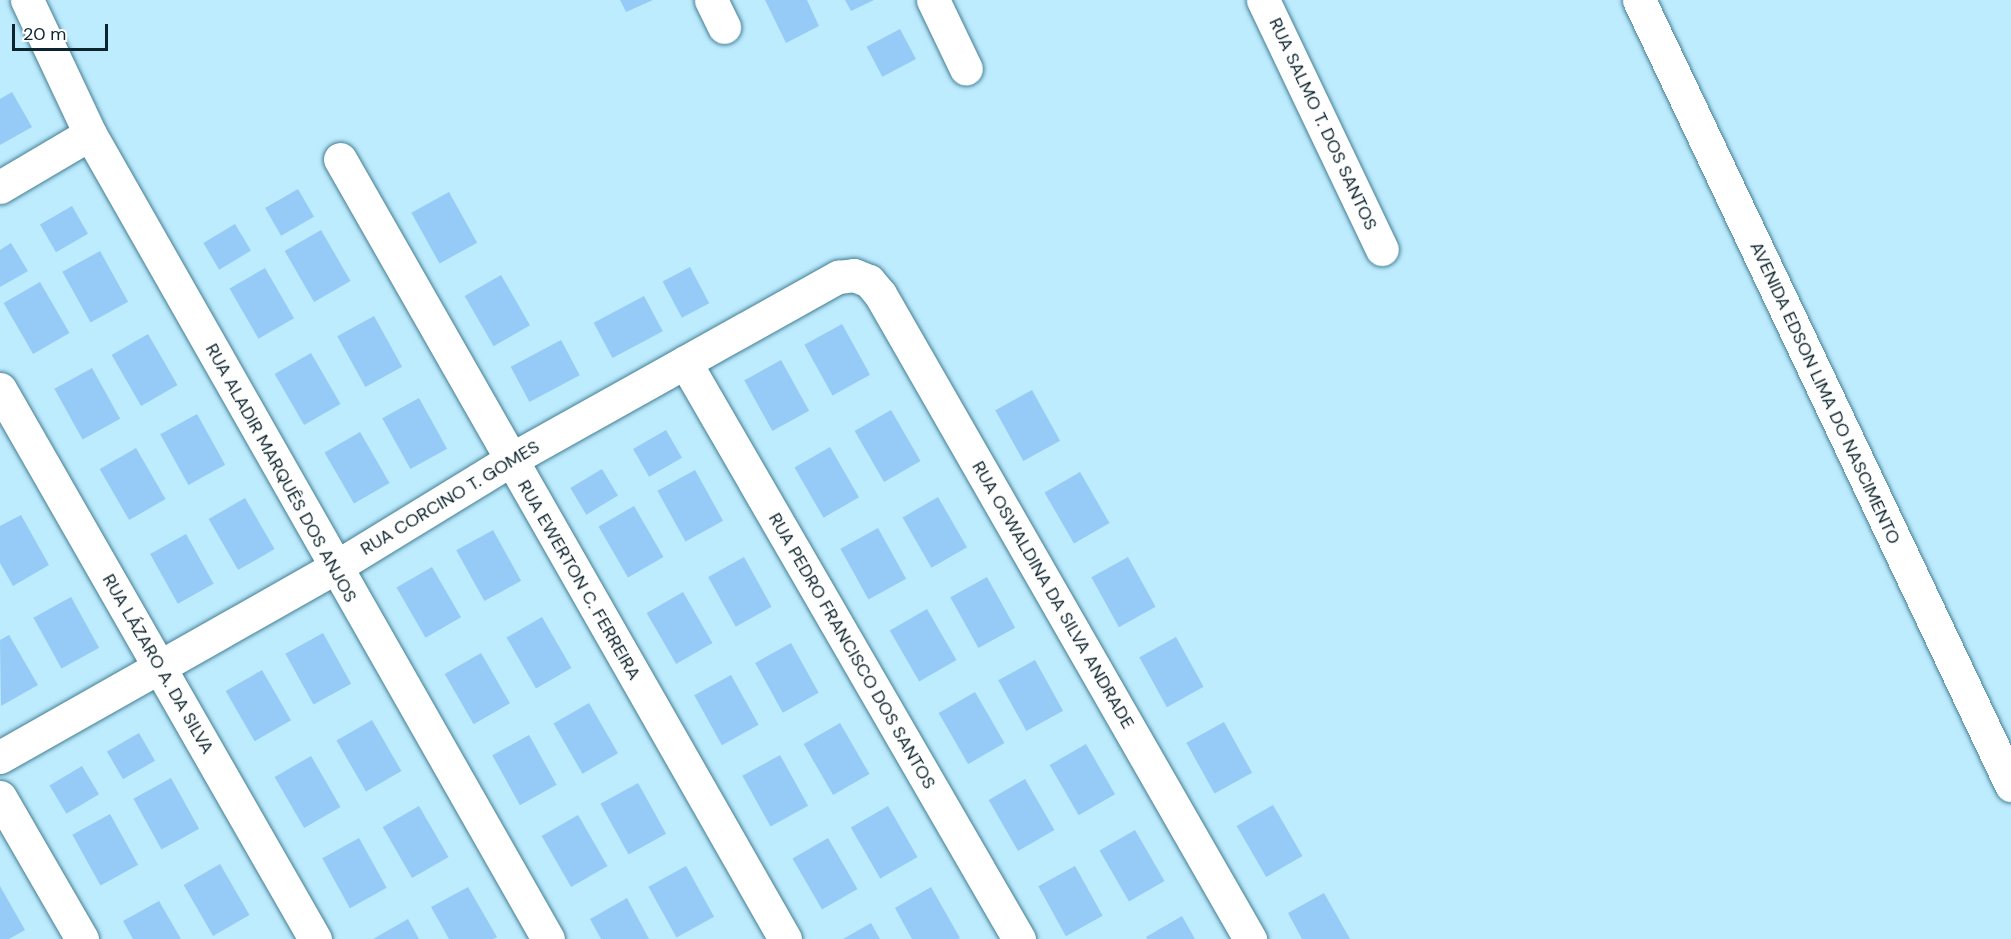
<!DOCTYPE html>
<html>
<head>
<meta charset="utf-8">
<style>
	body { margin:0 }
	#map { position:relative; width:2011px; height:939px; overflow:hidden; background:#bdecfe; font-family:"DM Sans",sans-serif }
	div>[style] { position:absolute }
	.building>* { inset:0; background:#96cbf7; transform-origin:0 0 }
	.roads { filter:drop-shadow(0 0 2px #447e93) drop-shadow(0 0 2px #447e93) }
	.street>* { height:33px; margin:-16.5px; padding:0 16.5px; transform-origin:16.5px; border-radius:16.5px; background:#fff }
	.secondary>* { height:33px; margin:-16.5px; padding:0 16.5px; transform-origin:16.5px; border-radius:16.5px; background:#fff }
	span { translate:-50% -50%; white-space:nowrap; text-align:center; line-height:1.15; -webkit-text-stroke:6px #fff; paint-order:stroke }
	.street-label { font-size:18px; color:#0c242d }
	.scale { position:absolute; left:12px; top:24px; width:96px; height:27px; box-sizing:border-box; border:3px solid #0c242d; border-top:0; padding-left:8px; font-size:18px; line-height:21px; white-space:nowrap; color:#0c242d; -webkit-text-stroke:4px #fff; paint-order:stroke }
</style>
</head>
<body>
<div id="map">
	<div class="building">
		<i style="clip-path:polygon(620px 0,653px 0,626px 12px)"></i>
		<i style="clip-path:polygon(765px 0,807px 0,819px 26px,786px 43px)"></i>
		<i style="clip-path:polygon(845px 0,874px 0,851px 11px)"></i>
		<i style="left:900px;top:29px;width:34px;height:38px;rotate:62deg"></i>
		<i style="clip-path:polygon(12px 92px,32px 127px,0 145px,0 99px)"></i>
		<i style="left:298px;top:189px;width:32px;height:38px;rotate:60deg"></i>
		<i style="left:449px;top:192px;width:58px;height:43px;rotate:61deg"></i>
		<i style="left:72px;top:206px;width:32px;height:37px;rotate:60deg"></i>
		<i style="left:235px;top:224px;width:31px;height:37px;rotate:59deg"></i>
		<i style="left:321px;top:230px;width:59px;height:42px;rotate:60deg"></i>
		<i style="clip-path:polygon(11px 243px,28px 271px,0 287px,0 250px)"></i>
		<i style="left:100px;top:251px;width:58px;height:43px;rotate:61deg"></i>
		<i style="left:690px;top:267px;width:41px;height:31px;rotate:62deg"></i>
		<i style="left:265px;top:268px;width:58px;height:41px;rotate:60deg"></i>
		<i style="left:501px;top:275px;width:58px;height:42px;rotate:60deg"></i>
		<i style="left:40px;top:282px;width:59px;height:42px;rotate:60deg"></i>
		<i style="left:644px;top:296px;width:40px;height:57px;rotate:62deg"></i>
		<i style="left:374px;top:316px;width:58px;height:42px;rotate:61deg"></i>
		<i style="left:842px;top:324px;width:58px;height:43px;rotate:61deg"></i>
		<i style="left:148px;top:334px;width:59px;height:42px;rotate:60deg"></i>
		<i style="left:561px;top:340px;width:40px;height:57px;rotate:62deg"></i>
		<i style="left:311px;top:353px;width:59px;height:42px;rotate:60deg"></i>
		<i style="left:781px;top:360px;width:58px;height:42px;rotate:61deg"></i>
		<i style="left:92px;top:368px;width:58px;height:43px;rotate:61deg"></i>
		<i style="left:1032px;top:390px;width:58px;height:42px;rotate:61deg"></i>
		<i style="left:419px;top:398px;width:58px;height:42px;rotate:61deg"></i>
		<i style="left:891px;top:410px;width:59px;height:42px;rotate:60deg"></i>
		<i style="left:197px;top:414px;width:58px;height:42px;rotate:61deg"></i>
		<i style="left:666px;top:430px;width:32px;height:38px;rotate:60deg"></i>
		<i style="left:360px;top:432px;width:59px;height:41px;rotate:60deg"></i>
		<i style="left:830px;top:447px;width:58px;height:41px;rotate:60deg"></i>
		<i style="left:136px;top:448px;width:59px;height:42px;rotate:60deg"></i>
		<i style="left:602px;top:469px;width:31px;height:37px;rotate:59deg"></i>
		<i style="left:695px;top:470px;width:58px;height:43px;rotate:61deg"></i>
		<i style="left:1080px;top:472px;width:59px;height:41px;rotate:60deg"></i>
		<i style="left:938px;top:497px;width:58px;height:41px;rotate:60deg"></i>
		<i style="left:245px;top:498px;width:59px;height:42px;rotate:60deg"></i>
		<i style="left:634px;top:506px;width:59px;height:41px;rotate:60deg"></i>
		<i style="clip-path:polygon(21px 515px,49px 565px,13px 586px,0 563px,0 526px)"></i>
		<i style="left:878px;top:528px;width:58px;height:43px;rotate:61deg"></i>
		<i style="left:493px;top:530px;width:58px;height:42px;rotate:61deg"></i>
		<i style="left:186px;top:534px;width:57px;height:41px;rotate:61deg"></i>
		<i style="left:744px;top:557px;width:57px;height:41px;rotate:61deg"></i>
		<i style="left:1128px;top:557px;width:57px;height:42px;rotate:61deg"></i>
		<i style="left:432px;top:567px;width:58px;height:41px;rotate:60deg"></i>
		<i style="left:987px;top:577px;width:58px;height:42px;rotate:61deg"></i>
		<i style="left:683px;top:592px;width:59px;height:42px;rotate:60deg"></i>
		<i style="left:71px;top:597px;width:58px;height:43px;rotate:61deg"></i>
		<i style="left:927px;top:609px;width:59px;height:43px;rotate:60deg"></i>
		<i style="left:542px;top:617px;width:59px;height:41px;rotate:60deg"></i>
		<i style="left:323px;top:633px;width:58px;height:43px;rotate:61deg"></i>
		<i style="clip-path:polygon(9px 635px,38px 685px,1px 706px,0 640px)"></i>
		<i style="left:1176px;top:637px;width:57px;height:42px;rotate:61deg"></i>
		<i style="left:791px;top:643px;width:57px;height:41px;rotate:61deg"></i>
		<i style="left:481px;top:653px;width:58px;height:42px;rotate:60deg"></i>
		<i style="left:1035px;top:660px;width:58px;height:42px;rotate:61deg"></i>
		<i style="left:262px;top:670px;width:58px;height:42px;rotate:60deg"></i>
		<i style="left:731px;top:675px;width:57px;height:42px;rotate:61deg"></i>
		<i style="left:975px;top:692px;width:59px;height:42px;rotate:60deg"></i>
		<i style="left:589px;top:703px;width:58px;height:41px;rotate:60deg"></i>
		<i style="left:372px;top:720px;width:59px;height:41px;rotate:60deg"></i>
		<i style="left:1224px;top:722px;width:58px;height:43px;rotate:61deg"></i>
		<i style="left:840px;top:723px;width:59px;height:42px;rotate:60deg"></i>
		<i style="left:139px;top:733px;width:32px;height:37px;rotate:60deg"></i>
		<i style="left:529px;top:735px;width:57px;height:42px;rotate:61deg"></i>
		<i style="left:1086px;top:744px;width:58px;height:42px;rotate:60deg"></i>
		<i style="left:780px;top:755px;width:58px;height:43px;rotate:61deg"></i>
		<i style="left:311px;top:756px;width:59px;height:42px;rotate:60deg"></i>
		<i style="left:82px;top:766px;width:33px;height:38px;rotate:59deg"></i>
		<i style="left:171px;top:778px;width:58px;height:43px;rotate:61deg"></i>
		<i style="left:1025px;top:779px;width:59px;height:42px;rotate:60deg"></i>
		<i style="left:638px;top:783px;width:58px;height:43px;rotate:61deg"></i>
		<i style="left:1273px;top:805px;width:59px;height:42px;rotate:60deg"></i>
		<i style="left:419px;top:806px;width:59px;height:42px;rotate:60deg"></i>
		<i style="left:888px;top:806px;width:59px;height:43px;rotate:60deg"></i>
		<i style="left:110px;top:814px;width:58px;height:43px;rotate:61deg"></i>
		<i style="left:578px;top:815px;width:59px;height:42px;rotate:60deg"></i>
		<i style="left:1135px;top:830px;width:59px;height:41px;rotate:60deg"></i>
		<i style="left:359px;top:838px;width:57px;height:42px;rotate:61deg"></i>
		<i style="left:828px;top:838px;width:59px;height:41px;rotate:60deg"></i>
		<i style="left:220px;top:864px;width:59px;height:42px;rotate:60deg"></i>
		<i style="left:686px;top:866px;width:58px;height:43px;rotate:61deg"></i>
		<i style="left:1075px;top:866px;width:57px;height:42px;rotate:61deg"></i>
		<i style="clip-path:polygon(0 886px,25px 930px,9px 939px,0 939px)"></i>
		<i style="clip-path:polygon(468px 887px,497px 937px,493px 939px,449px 939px,431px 907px)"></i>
		<i style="clip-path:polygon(931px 887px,960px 938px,958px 939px,912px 939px,895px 908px)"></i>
		<i style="clip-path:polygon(1324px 893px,1350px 939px,1302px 939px,1288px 913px)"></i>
		<i style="clip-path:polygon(627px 898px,649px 939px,601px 939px,590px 919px)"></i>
		<i style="clip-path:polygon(159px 901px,181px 939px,133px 939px,123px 921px)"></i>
		<i style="clip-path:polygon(1182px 916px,1195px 939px,1147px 939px,1146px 937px)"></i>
		<i style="clip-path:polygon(408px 919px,419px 939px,373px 939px)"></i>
		<i style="clip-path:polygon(871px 923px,880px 939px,843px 939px)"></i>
	</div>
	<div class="roads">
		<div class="street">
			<i style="left:27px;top:0;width:148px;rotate:64.8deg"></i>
			<i style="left:90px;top:134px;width:926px;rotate:60.36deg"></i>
			<i style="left:711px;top:0;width:30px;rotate:64deg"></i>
			<i style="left:933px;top:0;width:76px;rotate:64.4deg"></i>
			<i style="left:1263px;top:0;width:276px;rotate:64.5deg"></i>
			<i style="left:340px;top:159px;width:898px;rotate:60.29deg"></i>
			<i style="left:0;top:187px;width:104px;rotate:-30.5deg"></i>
			<i style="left:685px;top:362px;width:667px;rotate:59.94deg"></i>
			<i style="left:0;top:389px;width:634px;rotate:60.2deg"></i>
			<i style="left:0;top:757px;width:384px;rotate:-29.5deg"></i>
			<i style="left:334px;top:568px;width:206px;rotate:-31.5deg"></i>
			<i style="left:510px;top:460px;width:376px;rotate:-29.2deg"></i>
			<i style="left:838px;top:277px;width:16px;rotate:-7deg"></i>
			<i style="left:854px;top:275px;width:16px;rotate:22deg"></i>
			<i style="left:869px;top:281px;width:17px;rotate:50deg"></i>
			<i style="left:880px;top:294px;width:744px;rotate:60.16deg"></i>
			<i style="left:0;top:797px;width:164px;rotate:60deg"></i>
		</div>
		<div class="secondary">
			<i style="left:1639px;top:0;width:869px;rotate:64.64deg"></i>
		</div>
	</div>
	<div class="street-label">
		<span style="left:1323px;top:124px;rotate:65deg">RUA SALMO T. DOS SANTOS</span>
		<span style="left:1825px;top:393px;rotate:65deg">AVENIDA EDSON LIMA DO NASCIMENTO</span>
		<span style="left:281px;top:473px;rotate:61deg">RUA ALADIR MARQUÊS DOS ANJOS</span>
		<span style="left:450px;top:498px;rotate:-31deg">RUA CORCINO T. GOMES</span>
		<span style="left:579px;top:580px;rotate:60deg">RUA EWERTON C. FERREIRA</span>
		<span style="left:1053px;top:595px;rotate:60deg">RUA OSWALDINA DA SILVA ANDRADE</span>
		<span style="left:852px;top:651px;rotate:60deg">RUA PEDRO FRANCISCO DOS SANTOS</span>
		<span style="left:158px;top:664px;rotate:60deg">RUA LÁZARO A. DA SILVA</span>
	</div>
	<div class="scale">20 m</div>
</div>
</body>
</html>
